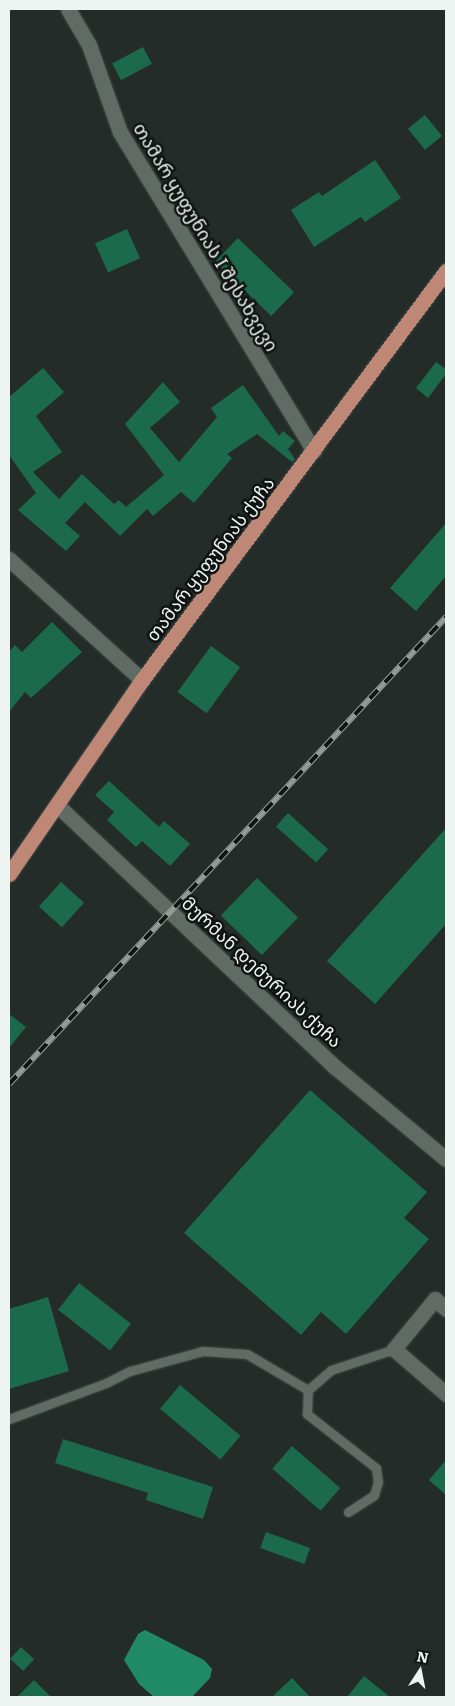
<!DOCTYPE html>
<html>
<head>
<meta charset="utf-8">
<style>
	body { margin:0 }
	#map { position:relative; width:455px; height:1706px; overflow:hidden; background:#232c28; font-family:Literata,"Noto Sans Georgian",serif }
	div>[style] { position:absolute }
	.water>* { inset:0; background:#1f8a65 }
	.building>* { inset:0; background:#1c6a4e; transform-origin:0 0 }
	.roads { filter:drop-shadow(0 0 1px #424b47) drop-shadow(0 0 1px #424b47) }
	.lane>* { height:9px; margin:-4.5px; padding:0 4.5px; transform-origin:4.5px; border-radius:4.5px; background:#606b66 }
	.street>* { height:15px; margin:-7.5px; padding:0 7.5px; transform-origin:7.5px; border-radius:7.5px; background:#606b66 }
	.primary>* { height:15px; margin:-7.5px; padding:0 7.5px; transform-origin:7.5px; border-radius:7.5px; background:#bf8876 }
	.rail>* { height:5.5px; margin-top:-2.75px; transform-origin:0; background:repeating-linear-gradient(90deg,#0f1412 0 11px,#949c98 0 22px); box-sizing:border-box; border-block:1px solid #949c98 }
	span { translate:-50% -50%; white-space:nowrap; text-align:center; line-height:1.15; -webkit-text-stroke:5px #0f1412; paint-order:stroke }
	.street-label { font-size:18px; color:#eef4f1 }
	.frame { position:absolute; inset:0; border:10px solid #eef4f1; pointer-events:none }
	.north { position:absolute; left:395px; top:1646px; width:50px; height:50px; -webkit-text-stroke:4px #0f1412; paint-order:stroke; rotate:11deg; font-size:14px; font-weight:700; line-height:20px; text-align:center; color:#eef4f1 }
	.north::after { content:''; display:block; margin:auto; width:18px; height:22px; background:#eef4f1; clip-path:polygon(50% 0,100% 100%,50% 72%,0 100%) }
</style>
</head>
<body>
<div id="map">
	<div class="water">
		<i style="clip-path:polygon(145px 1630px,204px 1660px,212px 1669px,210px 1678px,192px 1697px,154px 1697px,139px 1684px,124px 1660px,138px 1634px)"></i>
	</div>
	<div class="building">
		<i style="left:143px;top:47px;width:19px;height:35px;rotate:62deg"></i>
		<i style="left:425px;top:115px;width:27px;height:22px;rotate:51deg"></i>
		<i style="clip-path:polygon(375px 160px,401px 198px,365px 222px,361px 217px,314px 247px,291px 210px,319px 192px,322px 196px)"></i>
		<i style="left:127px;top:229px;width:32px;height:35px;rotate:66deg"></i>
		<i style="left:238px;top:238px;width:78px;height:33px;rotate:44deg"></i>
		<i style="clip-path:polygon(436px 362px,446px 369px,446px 374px,428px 398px,416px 388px)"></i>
		<i style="clip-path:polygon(43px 368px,64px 392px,36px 416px,62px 452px,33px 472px,59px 499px,82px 474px,114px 504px,119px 500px,126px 507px,164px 475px,125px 424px,163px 382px,180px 402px,150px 428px,179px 462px,217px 417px,211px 408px,243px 385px,279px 436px,283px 431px,295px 441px,288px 449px,295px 459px,292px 462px,257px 434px,227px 454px,232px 458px,194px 503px,181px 492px,153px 516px,147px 509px,120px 536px,85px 502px,65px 523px,80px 536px,66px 551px,18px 510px,36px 493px,9px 455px,9px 397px)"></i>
		<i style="clip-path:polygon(446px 523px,446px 576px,416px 611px,390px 588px)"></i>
		<i style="clip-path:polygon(52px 622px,82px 652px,31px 698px,25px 692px,9px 712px,9px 652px,15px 645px,22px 652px)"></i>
		<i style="left:211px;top:646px;width:36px;height:57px;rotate:36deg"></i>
		<i style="clip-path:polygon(109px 781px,159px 827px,164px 821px,190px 844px,170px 866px,142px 841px,136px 847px,107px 820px,114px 812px,95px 795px)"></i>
		<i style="left:288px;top:813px;width:54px;height:18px;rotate:42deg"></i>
		<i style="clip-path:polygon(446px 828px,446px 924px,375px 1004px,327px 961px)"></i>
		<i style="left:257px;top:878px;width:57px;height:52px;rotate:44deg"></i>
		<i style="left:61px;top:882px;width:31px;height:33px;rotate:42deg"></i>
		<i style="clip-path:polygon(9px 1014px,26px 1027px,9px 1048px)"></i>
		<i style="clip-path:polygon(310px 1090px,427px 1192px,404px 1218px,429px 1239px,346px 1334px,321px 1312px,301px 1335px,184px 1233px)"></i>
		<i style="left:79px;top:1283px;width:66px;height:34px;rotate:38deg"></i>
		<i style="clip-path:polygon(48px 1297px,69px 1371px,9px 1389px,9px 1309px)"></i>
		<i style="left:180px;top:1385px;width:79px;height:31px;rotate:40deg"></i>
		<i style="clip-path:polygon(63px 1439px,213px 1487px,203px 1519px,146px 1500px,148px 1493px,55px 1463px)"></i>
		<i style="left:292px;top:1446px;width:64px;height:30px;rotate:41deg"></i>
		<i style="clip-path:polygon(446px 1460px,446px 1495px,429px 1480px)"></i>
		<i style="left:266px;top:1532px;width:47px;height:17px;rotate:20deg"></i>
		<i style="left:21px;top:1647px;width:18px;height:16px;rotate:43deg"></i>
		<i style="clip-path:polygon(364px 1676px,390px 1697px,347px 1697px)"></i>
		<i style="clip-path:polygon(292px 1678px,310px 1697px,272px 1697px)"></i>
		<i style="clip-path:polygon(34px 1680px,51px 1697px,17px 1697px)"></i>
	</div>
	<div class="roads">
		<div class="lane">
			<i style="left:9px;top:1419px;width:103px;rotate:-20.4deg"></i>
			<i style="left:106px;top:1383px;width:27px;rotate:-27deg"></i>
			<i style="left:130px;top:1371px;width:76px;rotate:-15.3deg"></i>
			<i style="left:203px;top:1351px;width:44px;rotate:3.9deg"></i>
			<i style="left:247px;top:1354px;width:71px;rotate:30.5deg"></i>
			<i style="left:348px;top:1512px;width:31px;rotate:-33deg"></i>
			<i style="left:374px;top:1495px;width:14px;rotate:-73deg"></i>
			<i style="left:378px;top:1482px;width:14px;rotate:-98deg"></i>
			<i style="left:376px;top:1468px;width:88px;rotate:-142deg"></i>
			<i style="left:307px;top:1414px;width:24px;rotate:-88deg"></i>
			<i style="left:308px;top:1390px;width:30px;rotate:-41deg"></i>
			<i style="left:331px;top:1370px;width:66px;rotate:-18.4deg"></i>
		</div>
		<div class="street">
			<i style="left:68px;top:9px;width:42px;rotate:59.7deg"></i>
			<i style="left:89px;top:45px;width:92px;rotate:70.4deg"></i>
			<i style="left:120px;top:132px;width:373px;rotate:58.7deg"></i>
			<i style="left:9px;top:559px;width:180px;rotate:42.3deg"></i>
			<i style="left:58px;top:806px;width:381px;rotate:43.3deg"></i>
			<i style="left:335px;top:1067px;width:144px;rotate:39.7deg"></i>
			<i style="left:446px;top:1309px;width:15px;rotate:-138deg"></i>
			<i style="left:435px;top:1299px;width:65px;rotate:129.4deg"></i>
			<i style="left:394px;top:1349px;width:69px;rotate:40.9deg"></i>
		</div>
		<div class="primary">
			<i style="left:9px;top:874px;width:235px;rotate:-55.6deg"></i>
			<i style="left:142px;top:680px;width:510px;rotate:-53.38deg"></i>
		</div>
	</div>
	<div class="rail">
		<i style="left:9px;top:1084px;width:640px;rotate:-46.9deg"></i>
	</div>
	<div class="street-label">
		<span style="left:206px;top:237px;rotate:59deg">თამარ ყუფუნიას I შესახვევი</span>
		<span style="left:210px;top:559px;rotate:-53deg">თამარ ყუფუნიას ქუჩა</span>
		<span style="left:262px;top:972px;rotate:43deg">მურმან დემურიას ქუჩა</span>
	</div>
	<div class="frame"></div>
	<div class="north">N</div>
</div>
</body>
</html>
